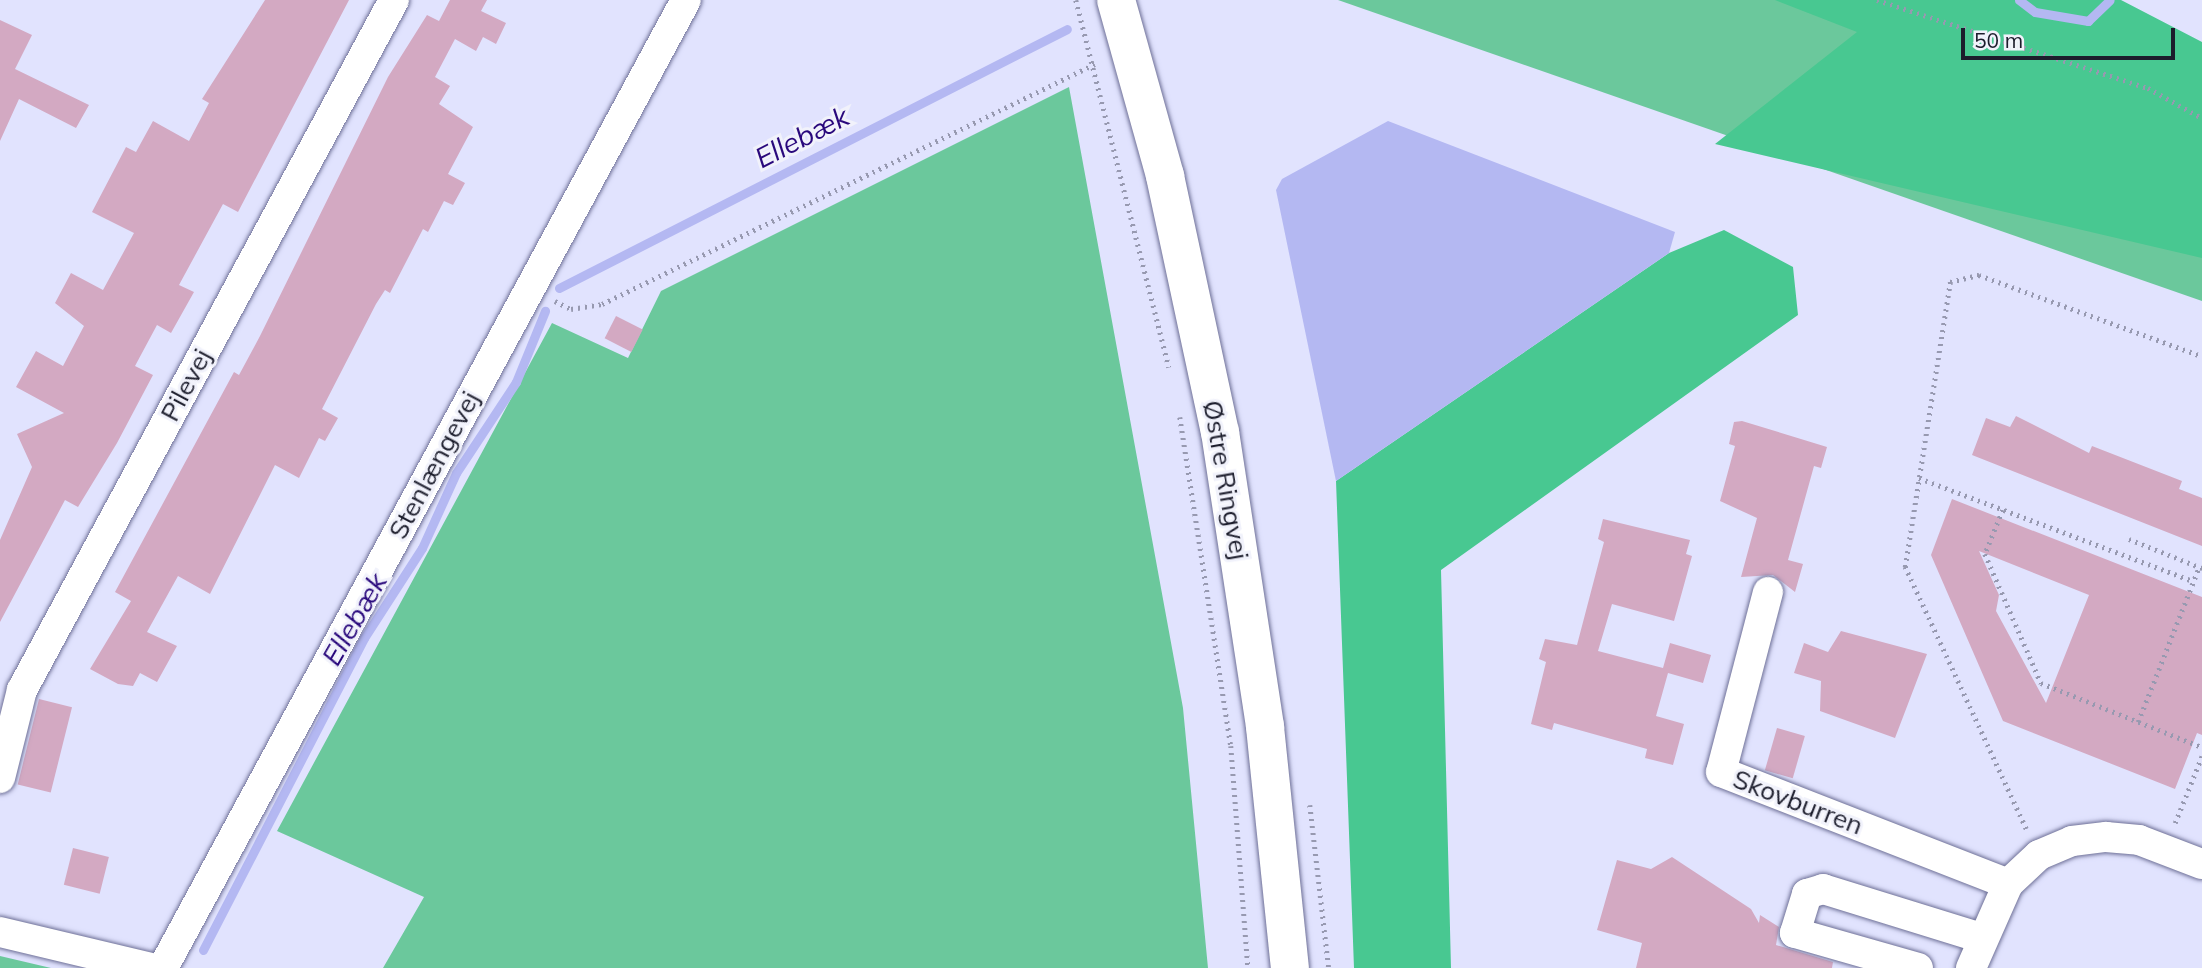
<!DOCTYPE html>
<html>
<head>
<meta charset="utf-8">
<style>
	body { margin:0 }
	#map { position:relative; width:2202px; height:968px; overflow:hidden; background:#e1e3fe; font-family:Mulish,sans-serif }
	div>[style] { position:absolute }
	.green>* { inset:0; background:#6bc89c }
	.forest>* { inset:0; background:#48c891 }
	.water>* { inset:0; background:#b4b8f2 }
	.stream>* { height:9px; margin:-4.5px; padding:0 4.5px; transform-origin:4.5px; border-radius:4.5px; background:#b4b8f2 }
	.building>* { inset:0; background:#d3a9c2; transform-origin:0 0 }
	.path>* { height:4.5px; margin-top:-2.25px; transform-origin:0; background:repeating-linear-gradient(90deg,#9799b0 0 2px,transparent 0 7px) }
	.roads { filter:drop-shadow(0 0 2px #6e7097) drop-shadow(0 0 2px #6e7097) }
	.street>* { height:30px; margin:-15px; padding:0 15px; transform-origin:15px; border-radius:15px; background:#fff }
	.secondary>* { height:38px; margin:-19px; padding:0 19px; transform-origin:19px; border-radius:19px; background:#fff }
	span { translate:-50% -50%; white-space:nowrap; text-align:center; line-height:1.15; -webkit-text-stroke:6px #f1f2fb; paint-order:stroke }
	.street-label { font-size:26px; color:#1c1d2c }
	.water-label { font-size:28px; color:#29087c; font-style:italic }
	.scale { position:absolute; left:1961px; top:28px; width:214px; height:32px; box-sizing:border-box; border:4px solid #1c1d2c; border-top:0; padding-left:9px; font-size:21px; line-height:24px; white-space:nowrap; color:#1c1d2c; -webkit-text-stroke:5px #f1f2fb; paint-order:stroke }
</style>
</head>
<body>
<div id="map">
	<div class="green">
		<i style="clip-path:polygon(1338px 0,1791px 0,2202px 160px,2202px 301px)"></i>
		<i style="clip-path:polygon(1069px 87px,1183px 708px,1208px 968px,383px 968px,424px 897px,277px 831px,552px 323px,628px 358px,661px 291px)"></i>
		<i style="clip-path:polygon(0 956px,51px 968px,0 968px)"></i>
	</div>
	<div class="forest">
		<i style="clip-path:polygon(1775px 0,2121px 0,2202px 42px,2202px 258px,1715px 144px,1857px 32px)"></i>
		<i style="clip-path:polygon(1724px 230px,1793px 267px,1798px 315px,1441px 570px,1451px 968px,1354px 968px,1336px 481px,1669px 253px)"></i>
	</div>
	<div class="water">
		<i style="clip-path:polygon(1388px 121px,1675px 232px,1669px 253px,1336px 481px,1276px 190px,1282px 179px)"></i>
	</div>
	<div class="stream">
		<i style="left:2019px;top:0;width:20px;rotate:37deg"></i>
		<i style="left:2035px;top:12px;width:54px;rotate:9.6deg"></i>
		<i style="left:2088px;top:21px;width:30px;rotate:-44deg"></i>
		<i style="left:559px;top:288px;width:570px;rotate:-27.01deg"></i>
		<i style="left:203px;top:950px;width:351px;rotate:-62.7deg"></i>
		<i style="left:364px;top:638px;width:107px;rotate:-57.2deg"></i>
		<i style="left:422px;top:548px;width:82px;rotate:-65.6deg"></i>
		<i style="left:456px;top:473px;width:109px;rotate:-56.6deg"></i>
		<i style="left:516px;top:382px;width:77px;rotate:-67.8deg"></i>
	</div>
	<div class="building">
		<i style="clip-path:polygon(265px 0,349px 0,238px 212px,223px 204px,179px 285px,194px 292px,171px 333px,157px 325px,135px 366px,153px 375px,117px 443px,78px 507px,65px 500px,0 622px,0 540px,32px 467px,17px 434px,64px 413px,16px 387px,36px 351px,63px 366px,84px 326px,55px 303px,71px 273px,103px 290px,134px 233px,92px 212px,126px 147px,136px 152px,153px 121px,189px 141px,209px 103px,202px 99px)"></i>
		<i style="clip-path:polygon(450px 0,487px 0,481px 11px,506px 23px,496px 44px,483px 37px,476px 51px,455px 39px,435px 77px,450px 86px,439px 104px,473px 127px,448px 174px,465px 183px,453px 205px,444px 201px,428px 232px,423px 229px,390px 293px,385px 290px,376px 304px,322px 409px,338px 418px,325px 441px,319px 438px,299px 478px,275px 465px,210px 594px,178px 576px,147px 632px,177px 646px,157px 682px,140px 673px,133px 686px,118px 684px,90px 669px,131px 601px,115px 592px,234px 372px,239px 375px,260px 336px,388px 77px,427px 15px,439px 21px)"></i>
		<i style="clip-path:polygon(0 20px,32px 35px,15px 69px,89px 105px,76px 128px,19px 99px,0 141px)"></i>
		<i style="left:616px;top:316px;width:30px;height:25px;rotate:27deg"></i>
		<i style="clip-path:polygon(2016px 416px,2089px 453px,2092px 446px,2182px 481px,2179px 489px,2202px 498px,2202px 546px,1972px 455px,1986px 418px,2010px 427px)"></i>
		<i style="clip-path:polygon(1742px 421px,1827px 447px,1821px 468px,1814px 466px,1788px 560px,1803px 564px,1795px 592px,1773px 575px,1741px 577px,1757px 518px,1720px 501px,1735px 446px,1729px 444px,1734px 422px)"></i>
		<i style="clip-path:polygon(evenodd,1952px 499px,2202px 597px,2202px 735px,2197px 733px,2175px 789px,2003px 721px,1931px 555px,1952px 499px,1979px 551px,2089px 595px,2046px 703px,1996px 611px,1999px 595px,1979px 551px)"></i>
		<i style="clip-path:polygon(1603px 519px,1690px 540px,1686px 554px,1692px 556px,1674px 621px,1612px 604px,1598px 651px,1663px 668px,1670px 643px,1711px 655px,1703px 683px,1668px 673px,1656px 716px,1684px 724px,1673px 765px,1645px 758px,1647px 749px,1554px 723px,1552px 730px,1531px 724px,1546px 662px,1539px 659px,1545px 639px,1577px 645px,1604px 542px,1598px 539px)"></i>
		<i style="clip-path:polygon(1841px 631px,1927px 654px,1895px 738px,1820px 711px,1821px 681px,1794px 673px,1804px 643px,1828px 652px)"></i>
		<i style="left:39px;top:699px;width:34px;height:88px;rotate:14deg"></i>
		<i style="left:1777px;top:728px;width:29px;height:44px;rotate:16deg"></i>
		<i style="left:73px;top:848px;width:37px;height:38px;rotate:14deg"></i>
		<i style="clip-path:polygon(1672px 857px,1751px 909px,1759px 923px,1760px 915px,1779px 927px,1776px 945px,1833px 962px,1832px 968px,1636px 968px,1642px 943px,1597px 930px,1617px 860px,1651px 869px)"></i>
	</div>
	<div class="path">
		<i style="left:1076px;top:0;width:379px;rotate:75.8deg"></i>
		<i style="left:1877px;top:0;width:285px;rotate:18deg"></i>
		<i style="left:2148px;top:88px;width:62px;rotate:29.1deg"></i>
		<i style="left:555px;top:301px;width:18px;rotate:27deg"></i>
		<i style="left:571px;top:309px;width:31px;rotate:-9deg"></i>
		<i style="left:602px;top:304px;width:548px;rotate:-25.96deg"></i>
		<i style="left:1180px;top:417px;width:333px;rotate:81.2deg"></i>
		<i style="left:1231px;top:746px;width:223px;rotate:85.6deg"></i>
		<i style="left:1919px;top:478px;width:293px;rotate:20.6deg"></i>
		<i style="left:2003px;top:510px;width:48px;rotate:112.2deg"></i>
		<i style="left:1985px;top:554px;width:141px;rotate:66.5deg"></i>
		<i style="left:2041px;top:683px;width:173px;rotate:21.7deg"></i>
		<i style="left:2129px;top:539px;width:79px;rotate:21.7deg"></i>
		<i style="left:2138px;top:722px;width:167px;rotate:-68.5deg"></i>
		<i style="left:1310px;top:805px;width:164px;rotate:83.4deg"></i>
		<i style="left:2175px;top:823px;width:72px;rotate:-68.1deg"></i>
		<i style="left:2026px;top:829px;width:289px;rotate:-114.8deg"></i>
		<i style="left:1905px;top:567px;width:289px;rotate:-81deg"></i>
		<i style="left:1950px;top:282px;width:30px;rotate:-14deg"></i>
		<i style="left:1979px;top:275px;width:237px;rotate:20deg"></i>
	</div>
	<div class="roads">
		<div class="street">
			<i style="left:1768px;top:592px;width:186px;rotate:104.6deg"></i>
			<i style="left:1721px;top:772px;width:308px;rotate:21.3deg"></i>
			<i style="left:0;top:778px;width:91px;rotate:-76deg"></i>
			<i style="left:22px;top:690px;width:784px;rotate:-61.67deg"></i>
			<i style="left:0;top:932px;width:155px;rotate:13.4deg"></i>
			<i style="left:163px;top:968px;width:1100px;rotate:-61.62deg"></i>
			<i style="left:1918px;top:968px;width:128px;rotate:-164.1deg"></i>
			<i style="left:1795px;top:933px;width:41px;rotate:-72.9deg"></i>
			<i style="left:1807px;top:894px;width:17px;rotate:-17deg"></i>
			<i style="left:1823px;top:889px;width:165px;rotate:17.2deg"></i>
			<i style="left:1971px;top:968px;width:92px;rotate:-66.2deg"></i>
			<i style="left:2008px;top:884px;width:42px;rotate:-43.1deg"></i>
			<i style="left:2039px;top:855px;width:36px;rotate:-23deg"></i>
			<i style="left:2072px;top:841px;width:34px;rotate:-7deg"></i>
			<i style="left:2106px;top:837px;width:33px;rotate:5deg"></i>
			<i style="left:2139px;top:840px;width:67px;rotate:20.9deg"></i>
		</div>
		<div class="secondary">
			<i style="left:1116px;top:0;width:183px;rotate:74.4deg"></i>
			<i style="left:1165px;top:176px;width:262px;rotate:77.9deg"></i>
			<i style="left:1220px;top:432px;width:298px;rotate:81.3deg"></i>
			<i style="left:1265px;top:727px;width:242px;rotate:84.1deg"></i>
		</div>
	</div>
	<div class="street-label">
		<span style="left:186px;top:385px;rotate:-62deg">Pilevej</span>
		<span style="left:434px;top:465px;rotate:-62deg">Stenlængevej</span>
		<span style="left:1226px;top:480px;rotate:80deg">Østre Ringvej</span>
		<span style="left:1798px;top:802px;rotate:21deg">Skovburren</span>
	</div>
	<div class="water-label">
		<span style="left:802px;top:137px;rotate:-27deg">Ellebæk</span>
		<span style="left:354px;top:619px;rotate:-60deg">Ellebæk</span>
	</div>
	<div class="scale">50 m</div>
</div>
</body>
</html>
